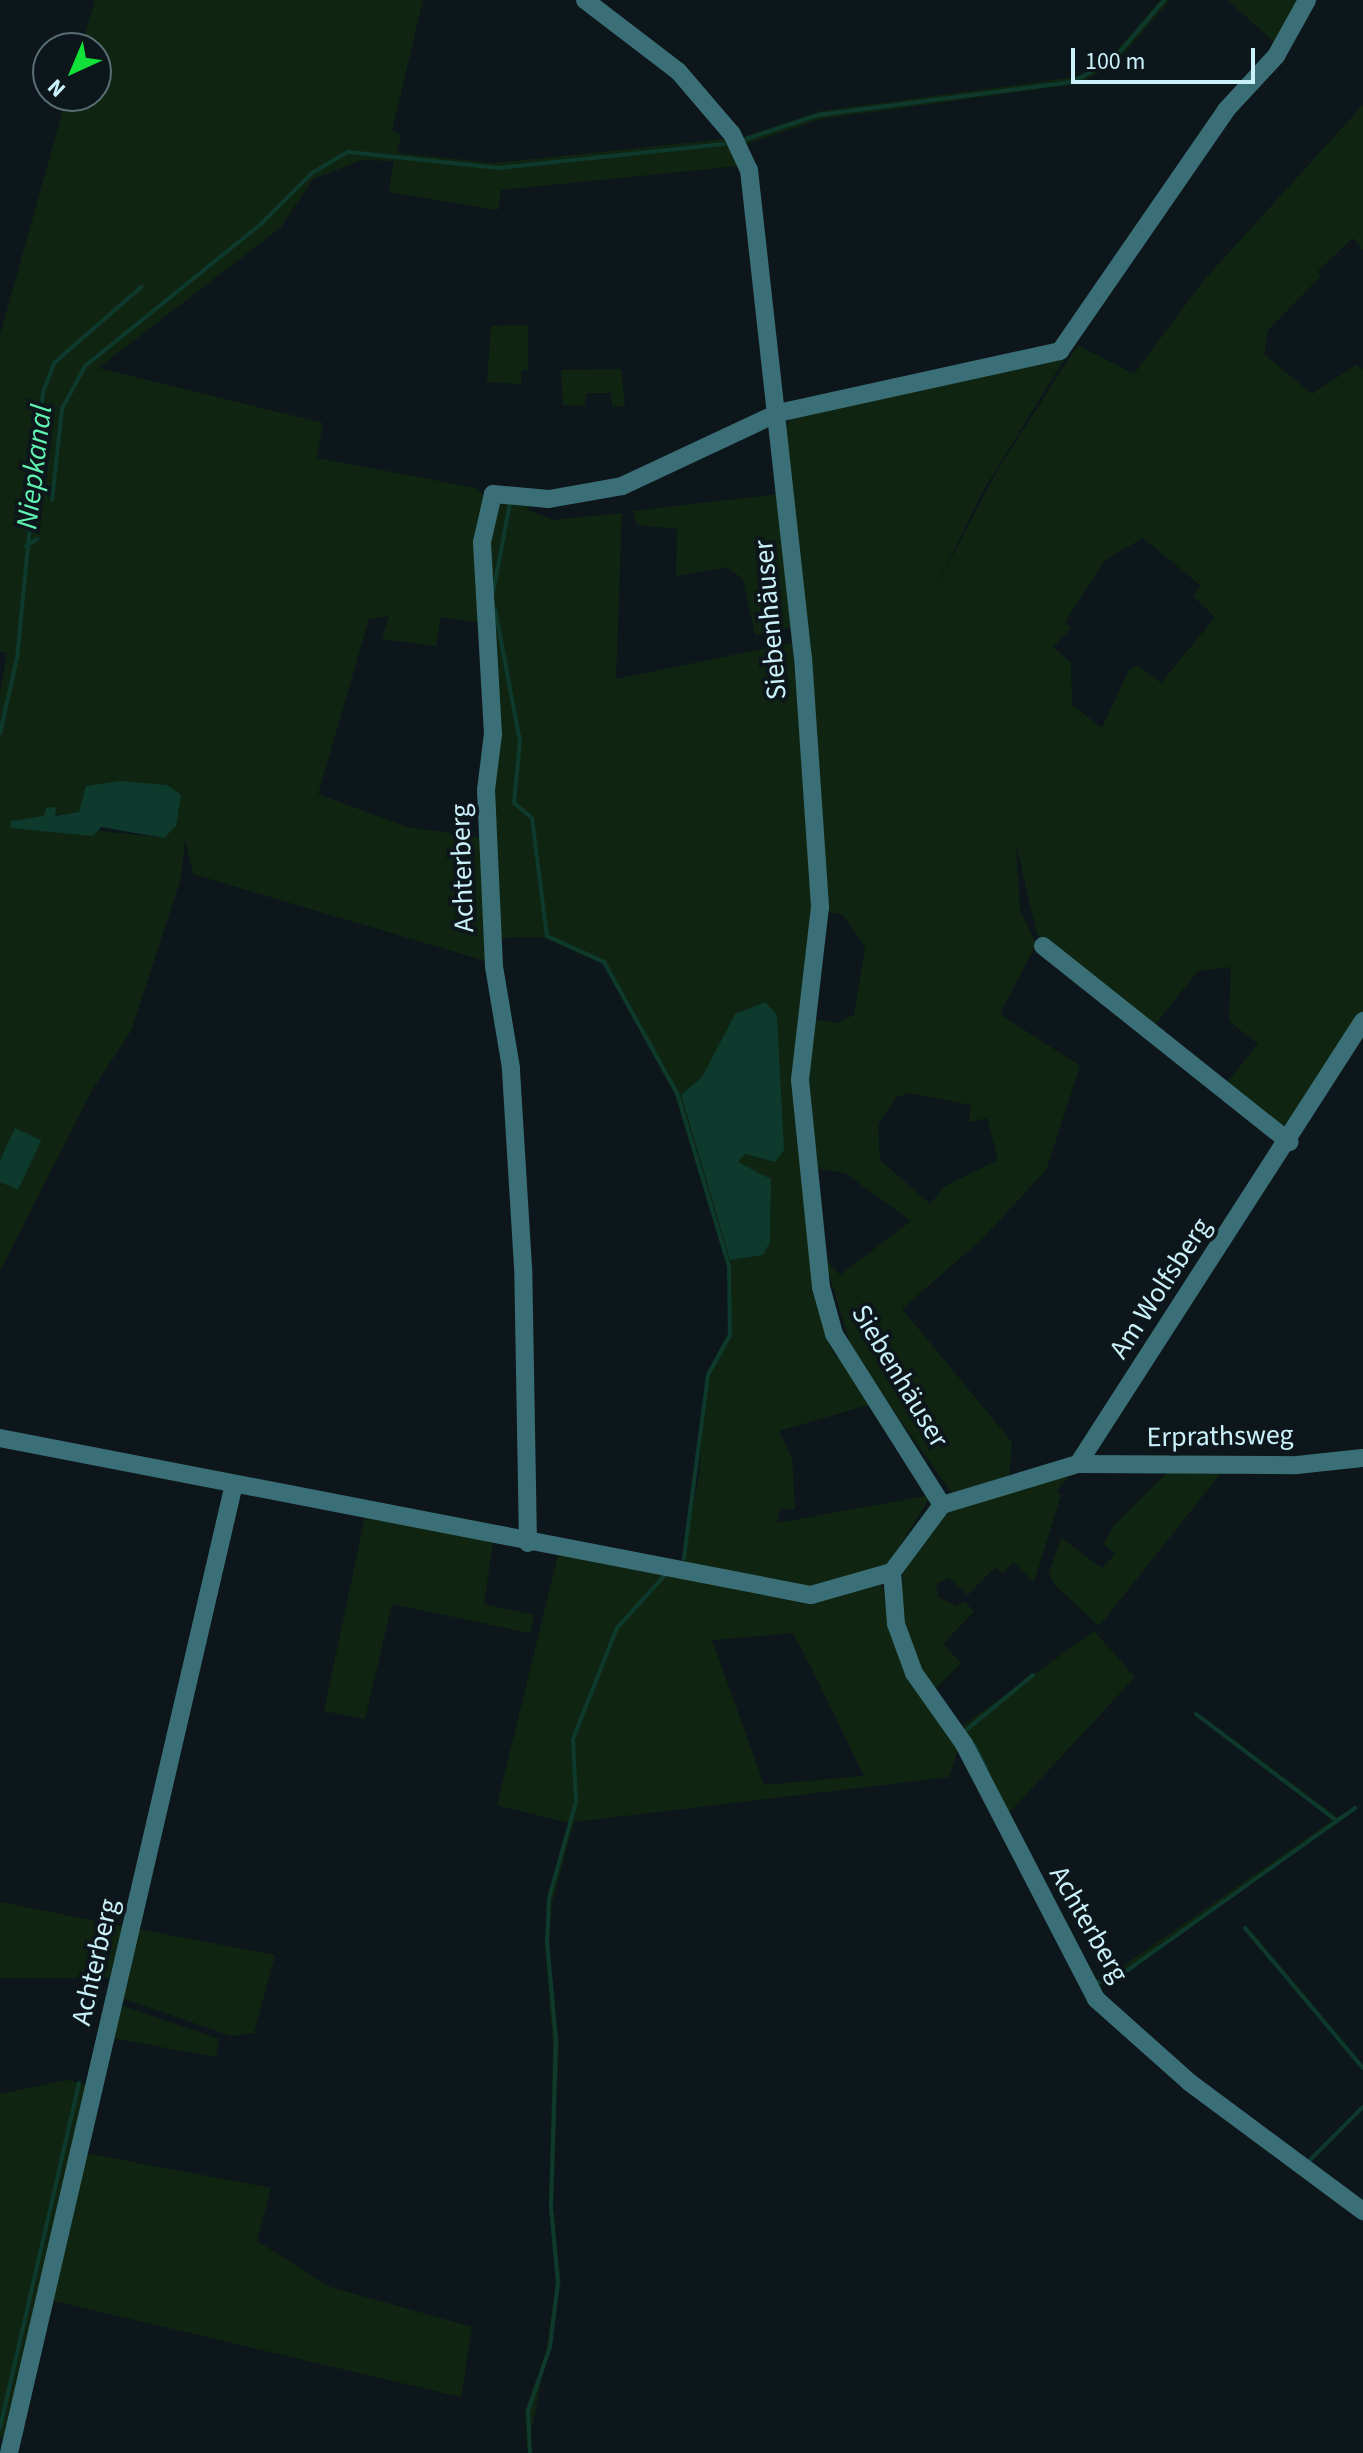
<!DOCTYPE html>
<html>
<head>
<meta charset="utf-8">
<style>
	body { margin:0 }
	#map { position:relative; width:1363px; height:2453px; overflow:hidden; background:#0d171b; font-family:"Source Sans 3",sans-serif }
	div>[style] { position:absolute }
	.green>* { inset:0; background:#102511; transform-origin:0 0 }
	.water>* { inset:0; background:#0e392d; transform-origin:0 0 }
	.stream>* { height:4px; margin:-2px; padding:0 2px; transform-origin:2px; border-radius:2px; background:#0e392d }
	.minor>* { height:18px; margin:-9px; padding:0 9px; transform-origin:9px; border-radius:9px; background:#3b6f77 }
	span { translate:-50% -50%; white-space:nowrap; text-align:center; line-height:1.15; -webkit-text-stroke:8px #0d171b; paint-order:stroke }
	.street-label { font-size:28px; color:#cbf1fb }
	.water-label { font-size:30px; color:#61f3b2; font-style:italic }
	.north { position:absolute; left:32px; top:32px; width:80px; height:80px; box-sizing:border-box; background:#0d171b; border:2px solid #596e75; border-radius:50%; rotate:224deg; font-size:22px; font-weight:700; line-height:32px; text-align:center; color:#cbf1fb }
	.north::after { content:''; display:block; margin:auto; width:28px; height:36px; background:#11e139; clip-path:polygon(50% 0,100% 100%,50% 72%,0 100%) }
	.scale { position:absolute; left:1071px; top:48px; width:184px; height:36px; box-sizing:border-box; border:4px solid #cbf1fb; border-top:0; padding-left:10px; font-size:24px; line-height:28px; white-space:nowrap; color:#cbf1fb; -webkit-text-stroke:6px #0d171b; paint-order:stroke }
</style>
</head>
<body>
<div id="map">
	<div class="green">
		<i style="clip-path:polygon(evenodd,95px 0,423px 0,392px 131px,401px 134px,397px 153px,495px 163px,725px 139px,738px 166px,501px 190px,498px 210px,389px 192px,394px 161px,362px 160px,313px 179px,280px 228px,98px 368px,323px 423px,317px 458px,476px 488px,487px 498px,483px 623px,441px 617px,436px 646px,382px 639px,389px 616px,369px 619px,318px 794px,407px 827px,484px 838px,489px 962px,193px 874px,185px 839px,181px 878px,131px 1031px,92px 1090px,0 1271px,0 693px,7px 653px,0 651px,0 335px,67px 96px,96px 96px,96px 48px,81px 48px,95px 0,79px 812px,164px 838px,12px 821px,79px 812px)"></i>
		<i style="clip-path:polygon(1161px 0,1170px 0,1115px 64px,1077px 84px,821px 119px,746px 144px,743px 137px,821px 111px,1076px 77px,1108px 60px)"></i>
		<i style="clip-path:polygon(1228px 0,1301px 0,1277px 45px)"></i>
		<i style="clip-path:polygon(evenodd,1363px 105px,1363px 250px,1353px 238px,1318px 271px,1321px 276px,1268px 330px,1264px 354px,1312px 394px,1356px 365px,1363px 369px,1363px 1014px,1289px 1138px,1222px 1089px,1258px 1044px,1229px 1021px,1231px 967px,1198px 971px,1150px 1031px,1037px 934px,1016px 844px,1020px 910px,1036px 944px,1000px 1014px,1080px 1066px,1046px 1170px,983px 1238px,902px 1309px,1012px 1442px,1009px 1477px,955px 1497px,853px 1354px,824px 1257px,840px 1275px,911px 1221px,845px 1173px,816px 1168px,806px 1082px,808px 1018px,836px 1023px,854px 1015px,865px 947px,843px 915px,826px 911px,786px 426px,794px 413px,1065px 358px,983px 491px,931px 596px,998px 469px,1078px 345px,1134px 374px,1204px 280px,1363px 105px,1143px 538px,1201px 586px,1193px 596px,1215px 617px,1161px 683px,1137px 665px,1129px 670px,1102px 728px,1072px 705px,1071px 663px,1053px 647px,1071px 628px,1065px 622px,1105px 560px,1143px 538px,1363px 105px,910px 1093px,971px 1105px,969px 1122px,987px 1118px,998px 1160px,945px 1186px,930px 1204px,880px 1160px,878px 1124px,896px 1097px,910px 1093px)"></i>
		<i style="clip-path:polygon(528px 325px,528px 370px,522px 370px,521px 384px,487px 382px,491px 326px)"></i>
		<i style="clip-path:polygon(621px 369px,625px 406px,612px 407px,611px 393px,586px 393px,585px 406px,563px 405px,561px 370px)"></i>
		<i style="clip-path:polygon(779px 494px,791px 627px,755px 635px,743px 579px,727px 567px,676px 576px,677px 529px,637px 525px,633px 511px)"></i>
		<i style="clip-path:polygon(evenodd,497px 497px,528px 502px,528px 510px,554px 520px,622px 513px,616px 679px,792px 643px,815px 893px,798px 1018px,822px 1324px,835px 1357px,851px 1363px,875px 1403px,779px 1431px,792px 1458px,795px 1510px,780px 1508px,777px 1523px,931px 1495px,887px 1567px,824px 1589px,682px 1563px,699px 1476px,706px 1374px,728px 1333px,728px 1269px,675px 1095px,603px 964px,542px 937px,496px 938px,486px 533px,497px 497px,765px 1002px,775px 1162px,744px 1154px,738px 1162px,771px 1179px,770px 1242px,763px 1255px,730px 1260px,681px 1095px,702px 1077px,735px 1014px,765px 1002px)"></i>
		<i style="clip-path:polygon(1173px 1467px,1225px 1468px,1099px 1626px,1054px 1584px,1049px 1573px,1061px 1538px,1102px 1568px,1115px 1554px,1104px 1544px,1113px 1526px)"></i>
		<i style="clip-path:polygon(1062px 1472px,1068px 1478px,1056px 1491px,1061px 1495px,1034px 1582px,1013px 1562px,1003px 1573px,995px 1567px,968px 1595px,949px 1578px,936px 1584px,938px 1597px,956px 1606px,964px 1601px,974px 1611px,943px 1644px,961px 1663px,934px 1690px,912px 1651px,900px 1606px,904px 1565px,946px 1511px)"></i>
		<i style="clip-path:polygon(365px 1517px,493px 1542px,484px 1604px,534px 1615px,530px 1633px,392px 1604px,365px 1719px,324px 1711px)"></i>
		<i style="clip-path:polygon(evenodd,558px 1555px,826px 1599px,882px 1585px,891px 1633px,958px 1749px,949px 1777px,574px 1822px,552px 1903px,549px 1947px,559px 2045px,553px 2207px,561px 2282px,527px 2453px,525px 2411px,546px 2352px,556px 2282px,549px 2207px,553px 2045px,545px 1948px,547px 1902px,569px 1823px,497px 1805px,558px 1555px,793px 1633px,811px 1667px,864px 1776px,764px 1785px,712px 1640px,793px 1633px)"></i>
		<i style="clip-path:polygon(1094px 1631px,1135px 1677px,1006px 1816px,961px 1727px)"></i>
		<i style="clip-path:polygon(1196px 1711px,1337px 1817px,1358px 1809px,1099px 1987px,1072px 1952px,1013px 1818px,1077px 1952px,1100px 1982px,1333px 1820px)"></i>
		<i style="clip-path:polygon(0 1902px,127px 1927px,115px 1978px,0 1978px)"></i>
		<i style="left:1246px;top:1925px;width:182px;height:4px;rotate:50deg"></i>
		<i style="clip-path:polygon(138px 1929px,275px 1955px,254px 2033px,232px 2036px,121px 1998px)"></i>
		<i style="clip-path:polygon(120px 2005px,219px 2039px,216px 2057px,112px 2038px)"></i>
		<i style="clip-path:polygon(67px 2080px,90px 2086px,8px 2437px,0 2438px,0 2094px)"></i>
		<i style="clip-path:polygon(85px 2153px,271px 2188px,257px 2241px,330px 2287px,472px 2327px,461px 2397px,50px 2300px)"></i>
	</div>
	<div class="water">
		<i style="clip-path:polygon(120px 781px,167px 785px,181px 795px,176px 826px,164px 838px,101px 827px,93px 836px,10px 828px,11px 821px,44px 816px,46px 808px,56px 807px,55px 816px,79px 812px,86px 786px)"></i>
		<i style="clip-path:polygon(765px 1002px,777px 1015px,784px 1150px,775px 1162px,745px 1154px,738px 1162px,771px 1179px,770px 1242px,763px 1255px,730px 1260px,681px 1095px,702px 1077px,735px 1014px)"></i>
		<i style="left:15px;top:1128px;width:29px;height:55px;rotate:25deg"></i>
	</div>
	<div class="stream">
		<i style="left:746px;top:139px;width:76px;rotate:-18.4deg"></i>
		<i style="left:818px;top:115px;width:256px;rotate:-7.4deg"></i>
		<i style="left:1072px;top:82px;width:47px;rotate:-28.2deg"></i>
		<i style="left:1113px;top:60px;width:79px;rotate:-49.6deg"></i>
		<i style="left:52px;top:500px;width:92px;rotate:-83.7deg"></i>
		<i style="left:62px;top:409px;width:49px;rotate:-61.9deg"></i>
		<i style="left:85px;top:366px;width:226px;rotate:-38.9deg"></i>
		<i style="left:261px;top:224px;width:72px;rotate:-45deg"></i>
		<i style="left:312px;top:173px;width:42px;rotate:-30.3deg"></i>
		<i style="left:348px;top:152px;width:152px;rotate:6deg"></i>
		<i style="left:499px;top:168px;width:226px;rotate:-6.1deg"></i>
		<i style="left:26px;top:546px;width:13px;rotate:-32deg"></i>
		<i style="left:493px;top:593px;width:92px;rotate:-79.3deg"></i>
		<i style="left:495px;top:609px;width:134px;rotate:79.3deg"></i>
		<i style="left:520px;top:741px;width:62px;rotate:95.5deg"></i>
		<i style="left:514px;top:803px;width:23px;rotate:40deg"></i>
		<i style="left:532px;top:818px;width:119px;rotate:82.8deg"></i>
		<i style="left:547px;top:936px;width:63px;rotate:24.5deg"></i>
		<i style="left:604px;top:962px;width:150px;rotate:60.9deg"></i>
		<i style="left:677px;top:1093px;width:181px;rotate:73.3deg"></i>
		<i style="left:729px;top:1266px;width:69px;rotate:89.2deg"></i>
		<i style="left:730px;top:1335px;width:46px;rotate:118.8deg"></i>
		<i style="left:708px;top:1375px;width:185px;rotate:97.5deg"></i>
		<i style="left:0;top:733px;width:77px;rotate:-77.2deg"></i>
		<i style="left:17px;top:658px;width:267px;rotate:-84.4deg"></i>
		<i style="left:43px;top:392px;width:31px;rotate:-69deg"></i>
		<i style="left:54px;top:363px;width:116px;rotate:-41.1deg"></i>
		<i style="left:1196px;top:1714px;width:177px;rotate:37.2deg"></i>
		<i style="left:965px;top:1731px;width:88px;rotate:-39.5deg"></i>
		<i style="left:974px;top:1745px;width:27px;rotate:62deg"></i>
		<i style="left:1245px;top:1928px;width:183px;rotate:49.9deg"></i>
		<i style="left:1094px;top:1982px;width:17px"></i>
		<i style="left:1111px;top:1982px;width:300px;rotate:-35.5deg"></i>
		<i style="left:1309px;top:2161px;width:76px;rotate:-45deg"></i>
		<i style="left:0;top:2428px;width:354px;rotate:-77.1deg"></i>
		<i style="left:530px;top:2453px;width:42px;rotate:-92.7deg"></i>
		<i style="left:528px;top:2411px;width:68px;rotate:-71deg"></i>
		<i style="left:550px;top:2347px;width:64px;rotate:-82.9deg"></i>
		<i style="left:558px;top:2283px;width:76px;rotate:-95.3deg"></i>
		<i style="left:551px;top:2207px;width:167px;rotate:-88.3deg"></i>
		<i style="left:556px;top:2040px;width:98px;rotate:-95.2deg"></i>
		<i style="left:547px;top:1942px;width:44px;rotate:-87.4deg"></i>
		<i style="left:549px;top:1898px;width:100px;rotate:-74.3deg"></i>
		<i style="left:576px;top:1802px;width:63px;rotate:-92.7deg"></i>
		<i style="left:573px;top:1739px;width:119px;rotate:-68.4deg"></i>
		<i style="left:617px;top:1628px;width:70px;rotate:-47.9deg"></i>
	</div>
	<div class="minor">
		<i style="left:585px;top:0;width:117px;rotate:37.4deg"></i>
		<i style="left:678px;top:71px;width:83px;rotate:49.4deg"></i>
		<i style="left:732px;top:134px;width:40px;rotate:65deg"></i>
		<i style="left:749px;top:170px;width:490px;rotate:83.7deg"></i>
		<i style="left:803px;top:657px;width:251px;rotate:86.1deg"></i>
		<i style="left:820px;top:907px;width:174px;rotate:96.6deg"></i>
		<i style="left:800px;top:1080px;width:208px;rotate:84.2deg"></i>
		<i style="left:821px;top:1287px;width:49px;rotate:74.5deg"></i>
		<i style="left:834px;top:1334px;width:202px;rotate:57.7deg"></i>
		<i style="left:1043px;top:946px;width:315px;rotate:38.5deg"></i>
		<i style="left:0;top:1438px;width:826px;rotate:10.96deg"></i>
		<i style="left:811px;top:1595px;width:84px;rotate:-15.9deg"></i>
		<i style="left:892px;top:1572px;width:84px;rotate:-53.3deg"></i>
		<i style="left:1078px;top:1464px;width:527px;rotate:-57.25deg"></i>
		<i style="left:942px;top:1505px;width:142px;rotate:-16.8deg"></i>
		<i style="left:1078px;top:1464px;width:219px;rotate:0.3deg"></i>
		<i style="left:1297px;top:1465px;width:66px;rotate:-6.1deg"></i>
		<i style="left:528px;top:1543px;width:276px;rotate:-91deg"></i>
		<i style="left:523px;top:1267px;width:199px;rotate:-93.5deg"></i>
		<i style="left:511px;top:1068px;width:103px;rotate:-99.5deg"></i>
		<i style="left:494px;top:966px;width:176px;rotate:-92.6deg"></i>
		<i style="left:486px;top:790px;width:56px;rotate:-82.9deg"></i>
		<i style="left:493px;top:734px;width:192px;rotate:-93.3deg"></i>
		<i style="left:482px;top:542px;width:49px;rotate:-77.1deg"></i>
		<i style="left:493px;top:494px;width:56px;rotate:5.1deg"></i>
		<i style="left:549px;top:499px;width:74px;rotate:-10.1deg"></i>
		<i style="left:622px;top:486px;width:172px;rotate:-25.1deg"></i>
		<i style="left:778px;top:413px;width:289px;rotate:-12.4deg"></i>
		<i style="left:1060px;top:351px;width:293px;rotate:-55.4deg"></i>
		<i style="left:1226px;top:110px;width:74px;rotate:-47.2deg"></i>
		<i style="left:1276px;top:56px;width:64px;rotate:-61deg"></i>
		<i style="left:892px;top:1572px;width:52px;rotate:85.6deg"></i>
		<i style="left:896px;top:1624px;width:52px;rotate:69.8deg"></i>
		<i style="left:914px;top:1673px;width:87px;rotate:54.8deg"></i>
		<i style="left:964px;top:1744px;width:287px;rotate:62.6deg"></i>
		<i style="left:1096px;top:1999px;width:125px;rotate:41.7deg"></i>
		<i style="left:1189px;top:2082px;width:217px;rotate:36.6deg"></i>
		<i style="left:9px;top:2453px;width:995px;rotate:-76.93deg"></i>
	</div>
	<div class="street-label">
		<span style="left:770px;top:620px;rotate:-95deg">Siebenhäuser</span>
		<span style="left:462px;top:868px;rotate:-92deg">Achterberg</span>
		<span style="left:1160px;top:1288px;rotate:-57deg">Am Wolfsberg</span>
		<span style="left:900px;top:1376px;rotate:59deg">Siebenhäuser</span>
		<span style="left:1220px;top:1436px;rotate:-1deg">Erprathsweg</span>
		<span style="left:1089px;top:1924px;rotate:60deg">Achterberg</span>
		<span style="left:95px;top:1962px;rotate:-77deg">Achterberg</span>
	</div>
	<div class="water-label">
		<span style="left:35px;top:467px;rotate:-83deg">Niepkanal</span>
	</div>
	<div class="north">N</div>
	<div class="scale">100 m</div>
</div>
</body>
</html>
